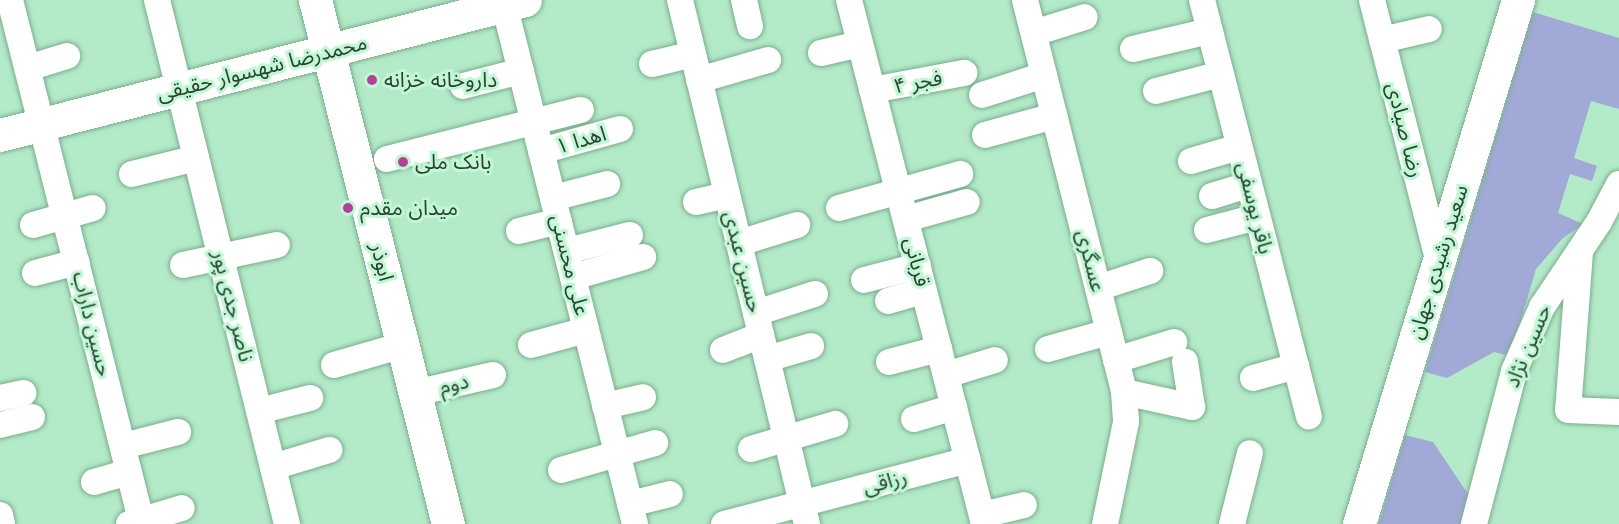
<!DOCTYPE html>
<html>
<head>
<meta charset="utf-8">
<style>
	body { margin:0 }
	#map { position:relative; width:1619px; height:524px; overflow:hidden; background:#b3eac7; font-family:Helvetica,"Noto Sans Arabic",sans-serif }
	div>[style] { position:absolute }
	.green>* { inset:0; background:#a1a9d7 }
	.roads { filter:drop-shadow(0 0 2px #79ae8d) drop-shadow(0 0 2px #79ae8d) }
	.street>* { height:26px; margin:-13px; padding:0 13px; transform-origin:13px; border-radius:13px; background:#fff }
	.secondary>* { height:33px; margin:-16.5px; padding:0 16.5px; transform-origin:16.5px; border-radius:16.5px; background:#fff }
	.dots>* { width:16px; height:16px; translate:-50% -50%; box-sizing:border-box; border:3px solid #c0f8d4; border-radius:50% }
	span { translate:-50% -50%; white-space:nowrap; text-align:center; line-height:1.15; -webkit-text-stroke:6px #c0f8d4; paint-order:stroke }
	.street-label { font-size:21px; color:#2a4133 }
	.poi-label { font-size:21px; color:#2a4133 }
	.left { translate:0 -50%; text-align:left }
</style>
</head>
<body>
<div id="map">
	<div class="green">
		<i style="clip-path:polygon(1533px 12px,1619px 38px,1619px 109px,1591px 101px,1574px 158px,1597px 166px,1592px 181px,1570px 174px,1558px 213px,1583px 224px,1562px 239px,1536px 269px,1510px 356px,1494px 352px,1447px 378px,1425px 372px)"></i>
		<i style="clip-path:polygon(1405px 435px,1433px 442px,1468px 494px,1460px 524px,1379px 524px)"></i>
	</div>
	<div class="roads">
		<div class="street">
			<i style="left:10px;top:0;width:540px;rotate:75.86deg"></i>
			<i style="left:157px;top:0;width:540px;rotate:76.07deg"></i>
			<i style="left:503px;top:0;width:540px;rotate:75.86deg"></i>
			<i style="left:680px;top:0;width:539px;rotate:76.38deg"></i>
			<i style="left:744px;top:0;width:27px;rotate:77deg"></i>
			<i style="left:849px;top:0;width:541px;rotate:75.55deg"></i>
			<i style="left:1025px;top:0;width:404px;rotate:75.8deg"></i>
			<i style="left:1124px;top:392px;width:30px;rotate:86deg"></i>
			<i style="left:1126px;top:422px;width:104px;rotate:101.6deg"></i>
			<i style="left:1202px;top:0;width:430px;rotate:75.6deg"></i>
			<i style="left:1372px;top:0;width:267px;rotate:75.7deg"></i>
			<i style="left:1034px;top:33px;width:53px;rotate:-17.4deg"></i>
			<i style="left:1382px;top:40px;width:48px;rotate:-13.2deg"></i>
			<i style="left:1133px;top:49px;width:79px;rotate:-13.2deg"></i>
			<i style="left:821px;top:53px;width:40px;rotate:-13deg"></i>
			<i style="left:652px;top:64px;width:42px;rotate:-13.7deg"></i>
			<i style="left:28px;top:68px;width:41px;rotate:-17.1deg"></i>
			<i style="left:699px;top:80px;width:72px;rotate:-16.2deg"></i>
			<i style="left:463px;top:86px;width:60px;rotate:-14.5deg"></i>
			<i style="left:872px;top:90px;width:94px;rotate:-10.5deg"></i>
			<i style="left:1156px;top:91px;width:67px;rotate:-14.7deg"></i>
			<i style="left:982px;top:95px;width:65px;rotate:-17.9deg"></i>
			<i style="left:985px;top:135px;width:72px;rotate:-15.4deg"></i>
			<i style="left:541px;top:151px;width:82px;rotate:-15.6deg"></i>
			<i style="left:387px;top:159px;width:200px;rotate:-14.2deg"></i>
			<i style="left:1191px;top:161px;width:50px;rotate:-16.3deg"></i>
			<i style="left:132px;top:174px;width:66px;rotate:-14deg"></i>
			<i style="left:1212px;top:196px;width:39px;rotate:-17deg"></i>
			<i style="left:553px;top:198px;width:56px;rotate:-14.5deg"></i>
			<i style="left:696px;top:202px;width:32px;rotate:-13deg"></i>
			<i style="left:839px;top:208px;width:126px;rotate:-15.7deg"></i>
			<i style="left:906px;top:219px;width:63px;rotate:-15.6deg"></i>
			<i style="left:33px;top:225px;width:62px;rotate:-15.8deg"></i>
			<i style="left:1207px;top:230px;width:52px;rotate:-14.6deg"></i>
			<i style="left:519px;top:231px;width:41px;rotate:-14deg"></i>
			<i style="left:739px;top:243px;width:61px;rotate:-17.2deg"></i>
			<i style="left:567px;top:251px;width:65px;rotate:-14.3deg"></i>
			<i style="left:1580px;top:252px;width:158px;rotate:94.3deg"></i>
			<i style="left:1568px;top:410px;width:51px;rotate:2.2deg"></i>
			<i style="left:183px;top:265px;width:96px;rotate:-12deg"></i>
			<i style="left:35px;top:273px;width:43px;rotate:-14.7deg"></i>
			<i style="left:573px;top:277px;width:73px;rotate:-15.9deg"></i>
			<i style="left:864px;top:280px;width:56px;rotate:-14.5deg"></i>
			<i style="left:1098px;top:288px;width:55px;rotate:-18.1deg"></i>
			<i style="left:888px;top:301px;width:37px;rotate:-16deg"></i>
			<i style="left:756px;top:313px;width:62px;rotate:-17.9deg"></i>
			<i style="left:531px;top:345px;width:57px;rotate:-15.3deg"></i>
			<i style="left:1048px;top:349px;width:63px;rotate:-15.6deg"></i>
			<i style="left:723px;top:350px;width:41px;rotate:-21.5deg"></i>
			<i style="left:767px;top:359px;width:46px;rotate:-16.5deg"></i>
			<i style="left:1116px;top:360px;width:61px;rotate:-17.2deg"></i>
			<i style="left:889px;top:362px;width:52px;rotate:-14.6deg"></i>
			<i style="left:334px;top:365px;width:72px;rotate:-16.2deg"></i>
			<i style="left:946px;top:375px;width:51px;rotate:-17deg"></i>
			<i style="left:1253px;top:378px;width:45px;rotate:-15.6deg"></i>
			<i style="left:1124px;top:392px;width:70px;rotate:12.4deg"></i>
			<i style="left:1192px;top:407px;width:46px;rotate:-98.8deg"></i>
			<i style="left:415px;top:393px;width:80px;rotate:-13deg"></i>
			<i style="left:0;top:398px;width:24px;rotate:-12deg"></i>
			<i style="left:605px;top:406px;width:39px;rotate:-13deg"></i>
			<i style="left:259px;top:411px;width:53px;rotate:-14.3deg"></i>
			<i style="left:914px;top:419px;width:42px;rotate:-16.7deg"></i>
			<i style="left:0;top:425px;width:33px;rotate:-14deg"></i>
			<i style="left:123px;top:446px;width:57px;rotate:-14.3deg"></i>
			<i style="left:751px;top:449px;width:88px;rotate:-16.6deg"></i>
			<i style="left:273px;top:467px;width:59px;rotate:-16.9deg"></i>
			<i style="left:561px;top:470px;width:98px;rotate:-16deg"></i>
			<i style="left:94px;top:482px;width:36px;rotate:-16deg"></i>
			<i style="left:630px;top:504px;width:41px;rotate:-14deg"></i>
			<i style="left:0;top:515px;width:9px;rotate:77deg"></i>
			<i style="left:982px;top:515px;width:43px;rotate:-13.4deg"></i>
			<i style="left:129px;top:524px;width:55px;rotate:-16.8deg"></i>
			<i style="left:724px;top:524px;width:252px;rotate:-14.7deg"></i>
			<i style="left:1232px;top:524px;width:73px;rotate:-75.8deg"></i>
			<i style="left:1474px;top:524px;width:158px;rotate:-75.3deg"></i>
			<i style="left:1514px;top:371px;width:70px;rotate:-66.4deg"></i>
			<i style="left:1542px;top:307px;width:102px;rotate:-56.2deg"></i>
			<i style="left:1599px;top:222px;width:43px;rotate:-62.2deg"></i>
		</div>
		<div class="secondary">
			<i style="left:315px;top:0;width:541px;rotate:75.76deg"></i>
			<i style="left:0;top:135px;width:542px;rotate:-14.42deg"></i>
			<i style="left:1359px;top:524px;width:548px;rotate:-73.12deg"></i>
		</div>
	</div>
	<div class="dots">
		<i style="left:372px;top:80px;background:#b3419b"></i>
		<i style="left:403px;top:162px;background:#b3419b"></i>
		<i style="left:348px;top:208px;background:#b3419b"></i>
	</div>
	<div class="street-label">
		<span style="left:262px;top:68px;rotate:-14deg">محمدرضا شهسوار حقیقی</span>
		<span style="left:918px;top:82px;rotate:-11deg">فجر ۴</span>
		<span style="left:1405px;top:130px;rotate:76deg">رضا صیادی</span>
		<span style="left:581px;top:140px;rotate:-16deg">اهدا ۱</span>
		<span style="left:1255px;top:208px;rotate:76deg">باقر یوسفی</span>
		<span style="left:1091px;top:261px;rotate:76deg">عسگری</span>
		<span style="left:382px;top:262px;rotate:76deg">ابوذر</span>
		<span style="left:743px;top:262px;rotate:76deg">حسین عبدی</span>
		<span style="left:917px;top:262px;rotate:76deg">قربانی</span>
		<span style="left:1438px;top:262px;rotate:-73deg">سعید رشیدی جهان</span>
		<span style="left:570px;top:265px;rotate:76deg">علی محسنی</span>
		<span style="left:233px;top:306px;rotate:76deg">ناصر جدی پور</span>
		<span style="left:92px;top:324px;rotate:76deg">حسین داراب</span>
		<span style="left:1528px;top:346px;rotate:-67deg">حسین نژاد</span>
		<span style="left:454px;top:384px;rotate:-13deg">دوم</span>
		<span style="left:885px;top:482px;rotate:-15deg">رزاقی</span>
	</div>
	<div class="poi-label">
		<span class="left" style="left:384px;top:80px">داروخانه خزانه</span>
		<span class="left" style="left:415px;top:162px">بانک ملی</span>
		<span class="left" style="left:360px;top:208px">میدان مقدم</span>
	</div>
</div>
</body>
</html>
